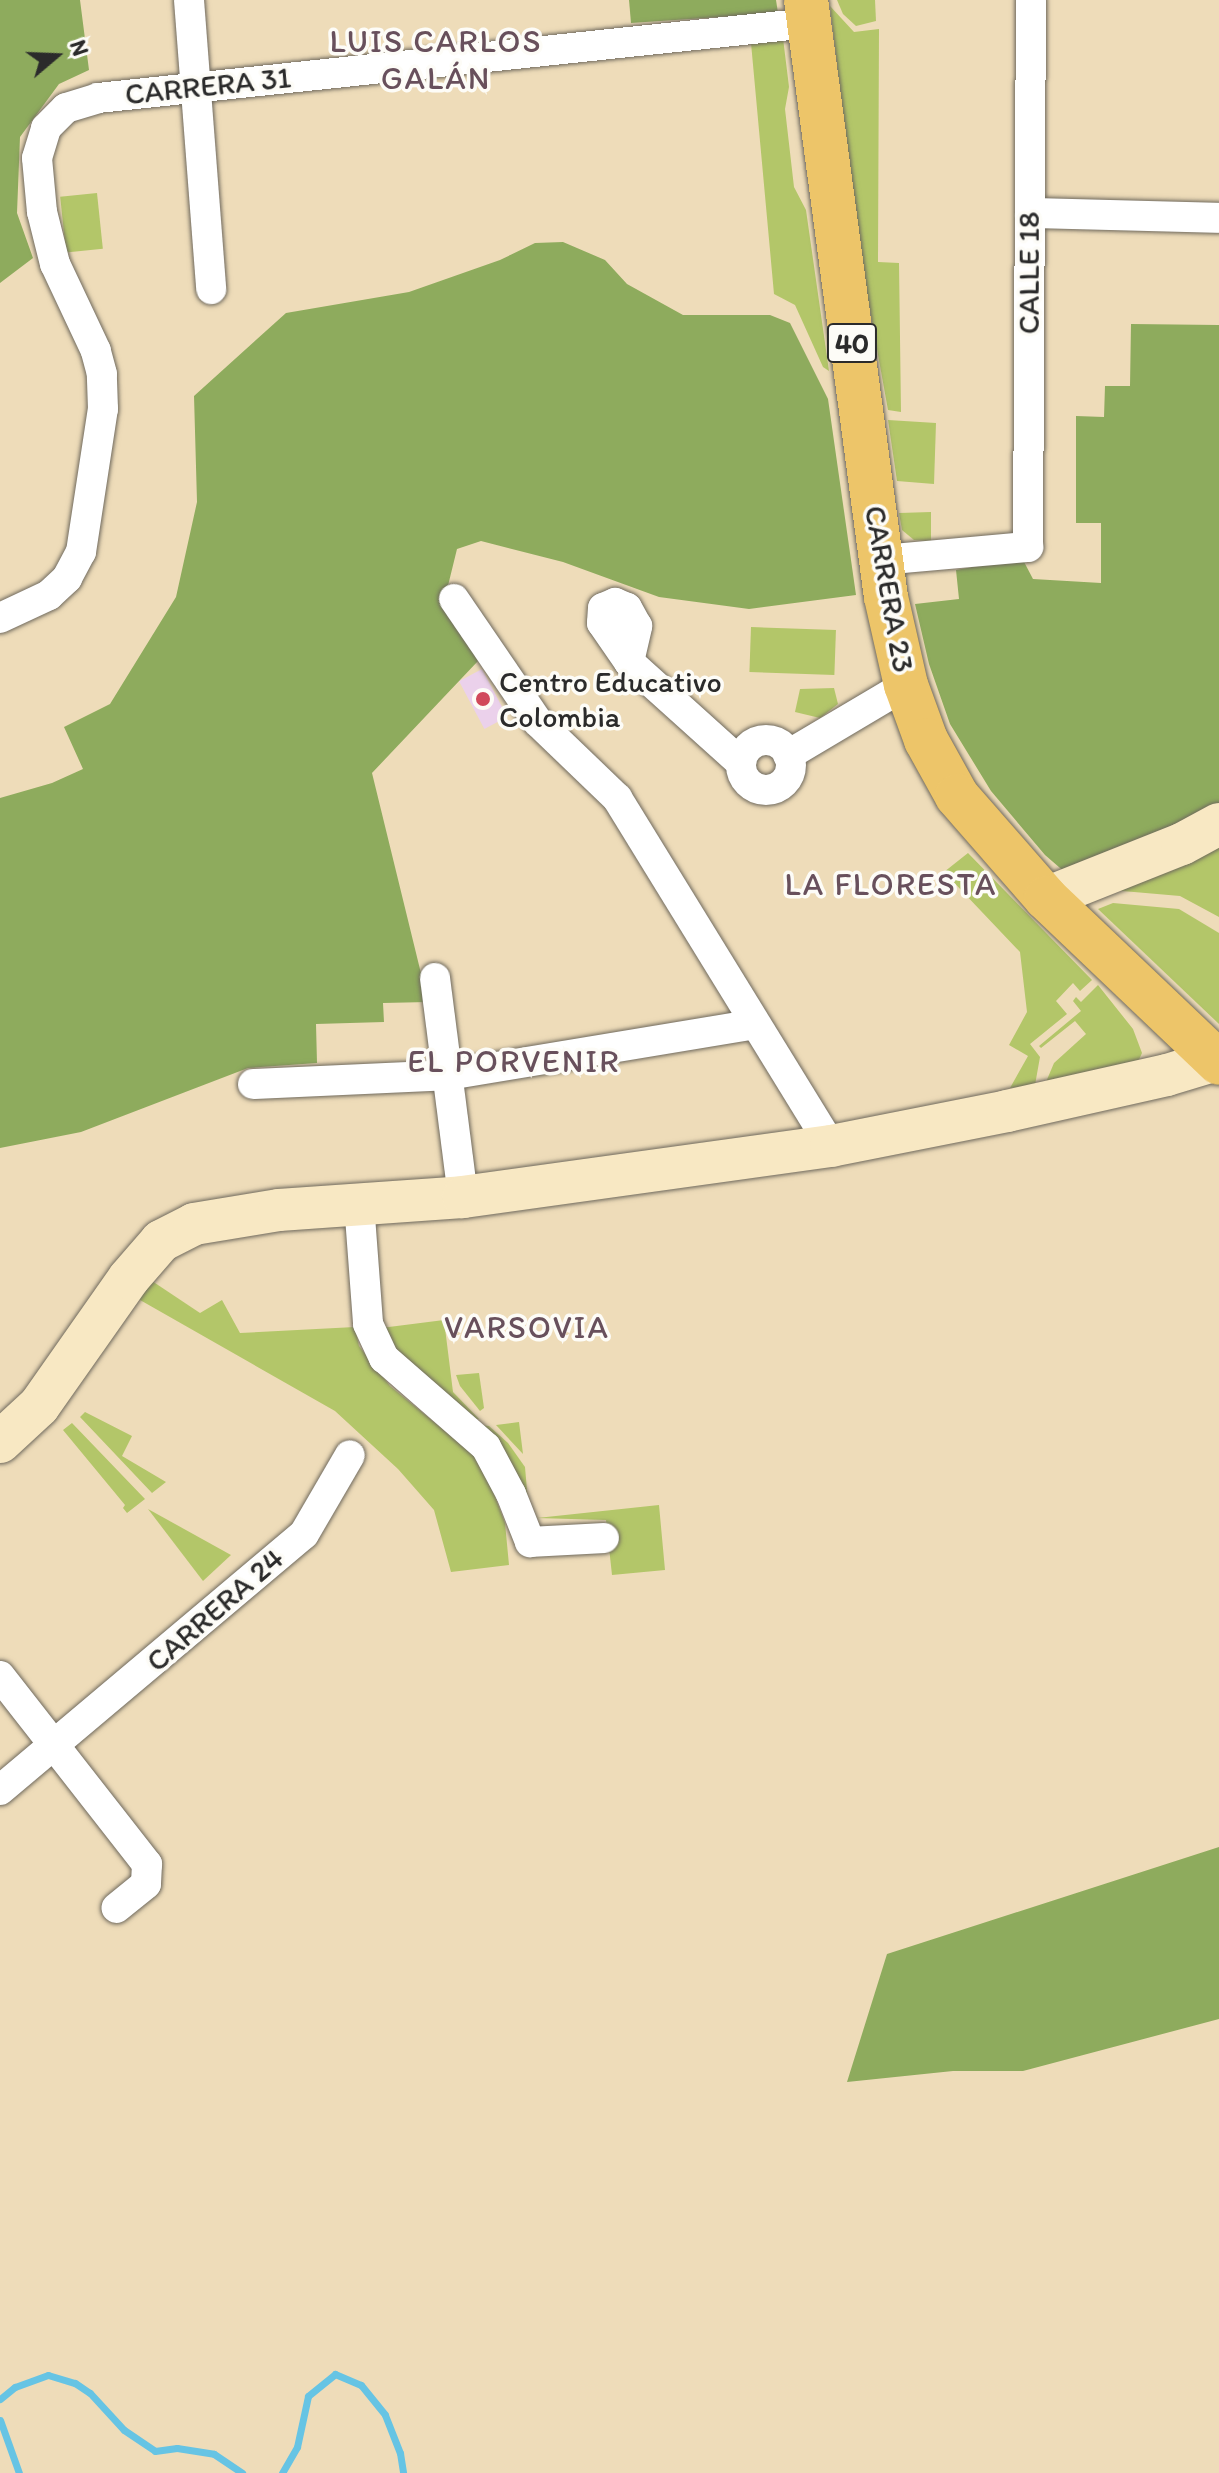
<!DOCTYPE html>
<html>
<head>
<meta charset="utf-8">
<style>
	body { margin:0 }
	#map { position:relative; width:1219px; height:2473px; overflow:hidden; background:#eedcb9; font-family:Itim,sans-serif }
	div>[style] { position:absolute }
	.built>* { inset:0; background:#ebd1eb; transform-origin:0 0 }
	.green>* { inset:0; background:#b3c669; transform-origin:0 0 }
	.forest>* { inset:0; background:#8eab5d }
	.stream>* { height:7px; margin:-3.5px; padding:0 3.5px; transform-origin:3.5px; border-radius:3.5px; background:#66c4e4 }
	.roads { filter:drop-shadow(0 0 2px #6f695d) drop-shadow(0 0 2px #6f695d) }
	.street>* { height:30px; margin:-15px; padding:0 15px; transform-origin:15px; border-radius:15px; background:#fff }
	.street>.ring { margin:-15px; padding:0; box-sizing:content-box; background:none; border:30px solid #fff; border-radius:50% }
	.secondary>* { height:42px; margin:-21px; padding:0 21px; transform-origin:21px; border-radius:21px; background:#f8e8c3 }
	.highway>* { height:44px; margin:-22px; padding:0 22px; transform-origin:22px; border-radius:22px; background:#edc569 }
	.dots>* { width:22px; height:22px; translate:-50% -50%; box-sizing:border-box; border:4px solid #fdfcf7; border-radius:50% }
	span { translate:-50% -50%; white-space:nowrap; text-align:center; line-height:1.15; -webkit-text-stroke:7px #fdfcf7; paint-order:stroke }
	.shield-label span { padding:2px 6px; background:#fdfcf7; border:2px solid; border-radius:6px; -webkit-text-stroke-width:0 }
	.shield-label { font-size:28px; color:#2b2b2b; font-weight:700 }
	.street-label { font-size:30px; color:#2b2b2b }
	.poi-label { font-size:30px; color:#2b2b2b }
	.left { translate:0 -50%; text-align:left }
	.neighbourhood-label { font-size:32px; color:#68505c; letter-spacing:2px }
	.north { position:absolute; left:16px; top:16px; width:80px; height:80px; -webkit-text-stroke:6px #fdfcf7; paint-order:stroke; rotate:71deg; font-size:22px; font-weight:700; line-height:32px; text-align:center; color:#2b2b2b }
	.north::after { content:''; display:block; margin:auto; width:28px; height:36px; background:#2b2b2b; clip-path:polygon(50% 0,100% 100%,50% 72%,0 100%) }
</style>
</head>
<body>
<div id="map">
	<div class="built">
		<i style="left:482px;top:669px;width:54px;height:26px;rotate:62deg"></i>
	</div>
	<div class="green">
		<i style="clip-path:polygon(837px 0,875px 0,876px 21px,856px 26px,843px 14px)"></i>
		<i style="clip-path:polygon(830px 6px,854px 32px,879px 29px,878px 262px,899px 263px,901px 412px,888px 410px,861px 261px)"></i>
		<i style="clip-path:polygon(783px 38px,789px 87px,785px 109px,794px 187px,806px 210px,829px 371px,823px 367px,795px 305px,774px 294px,751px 43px)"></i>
		<i style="left:97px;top:193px;width:56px;height:37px;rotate:84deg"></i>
		<i style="clip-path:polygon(888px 420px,936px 423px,934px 484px,897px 481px)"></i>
		<i style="clip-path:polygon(931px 512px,931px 541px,914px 540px,902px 530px,899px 513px)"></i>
		<i style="left:751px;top:627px;width:85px;height:45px;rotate:2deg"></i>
		<i style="clip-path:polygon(834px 688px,838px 704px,820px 718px,795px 712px,800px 689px)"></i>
		<i style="clip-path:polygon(1219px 836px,1219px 917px,1180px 896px,1111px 890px)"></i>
		<i style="clip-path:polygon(968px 853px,1092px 980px,1080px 991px,1073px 983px,1056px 1001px,1067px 1014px,1030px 1044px,1040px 1057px,1035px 1085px,1010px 1088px,1028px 1056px,1009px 1045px,1027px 1012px,1020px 952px,944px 872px)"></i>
		<i style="clip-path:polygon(1113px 903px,1179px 909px,1219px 933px,1219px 1024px,1098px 909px)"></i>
		<i style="clip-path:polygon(1098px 985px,1133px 1029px,1142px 1053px,1137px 1064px,1046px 1082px,1054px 1063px,1086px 1034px,1075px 1021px,1041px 1048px,1039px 1046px,1081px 1011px,1073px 1001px,1076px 997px,1081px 1002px)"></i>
		<i style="clip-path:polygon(146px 1277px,200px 1313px,222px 1300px,240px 1333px,355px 1327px,359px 1346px,390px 1386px,473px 1454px,488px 1478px,505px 1523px,509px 1565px,451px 1572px,434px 1510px,398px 1469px,335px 1411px,133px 1296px)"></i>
		<i style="clip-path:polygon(444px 1320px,453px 1392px,479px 1419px,469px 1419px,413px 1373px,381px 1328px)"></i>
		<i style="clip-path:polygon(479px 1373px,484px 1408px,480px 1411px,460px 1386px,456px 1375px)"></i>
		<i style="clip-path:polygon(85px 1412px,132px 1436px,122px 1456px,166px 1482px,152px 1493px,80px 1417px)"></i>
		<i style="clip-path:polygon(519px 1422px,523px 1454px,496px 1425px)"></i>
		<i style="clip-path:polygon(72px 1423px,145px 1499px,127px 1513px,123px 1508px,125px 1505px,63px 1430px)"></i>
		<i style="clip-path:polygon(479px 1425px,489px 1426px,508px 1443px,525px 1467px,528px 1502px)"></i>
		<i style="clip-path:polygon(659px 1505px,665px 1570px,612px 1575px,606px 1520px,537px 1518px)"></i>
		<i style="clip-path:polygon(148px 1509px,231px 1555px,203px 1581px)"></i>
	</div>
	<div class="forest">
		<i style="clip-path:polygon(0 0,80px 0,89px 70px,59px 84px,20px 137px,17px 213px,33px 258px,0 283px)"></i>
		<i style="clip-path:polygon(629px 0,776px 0,778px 13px,631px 23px)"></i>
		<i style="clip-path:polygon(563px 242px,605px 260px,627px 284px,683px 315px,770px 315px,790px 323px,828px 399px,856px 595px,749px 609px,659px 597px,563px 562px,481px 541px,457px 549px,444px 602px,478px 661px,372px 773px,428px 1002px,383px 1003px,384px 1022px,316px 1024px,317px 1063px,248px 1068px,81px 1132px,0 1148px,0 798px,52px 783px,83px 769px,64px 727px,110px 704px,176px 597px,197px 502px,194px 396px,286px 313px,409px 292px,500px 260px,535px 243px)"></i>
		<i style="clip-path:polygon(1131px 324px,1219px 325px,1219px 814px,1067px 874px,1045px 855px,991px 791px,950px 724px,929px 664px,915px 604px,959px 599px,956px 570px,1022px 558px,1033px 579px,1101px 583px,1101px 523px,1076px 523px,1076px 416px,1104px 417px,1105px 386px,1130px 386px)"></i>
		<i style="clip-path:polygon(1219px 1847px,1219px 2019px,1023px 2071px,953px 2071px,847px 2082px,887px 1954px)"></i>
	</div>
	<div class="stream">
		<i style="left:0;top:2399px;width:19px;rotate:-39deg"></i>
		<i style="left:15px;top:2387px;width:35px;rotate:-20deg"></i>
		<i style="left:48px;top:2375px;width:28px;rotate:17deg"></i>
		<i style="left:75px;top:2383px;width:18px;rotate:34deg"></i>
		<i style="left:90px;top:2393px;width:50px;rotate:47.4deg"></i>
		<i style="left:124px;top:2430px;width:37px;rotate:34deg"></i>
		<i style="left:155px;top:2451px;width:22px;rotate:-8deg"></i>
		<i style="left:177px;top:2448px;width:37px;rotate:9deg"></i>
		<i style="left:214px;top:2454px;width:34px;rotate:34deg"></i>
		<i style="left:0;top:2420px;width:56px;rotate:70.3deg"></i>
		<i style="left:282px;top:2473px;width:30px;rotate:-60deg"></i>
		<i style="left:297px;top:2447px;width:52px;rotate:-77.8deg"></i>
		<i style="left:308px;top:2396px;width:35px;rotate:-39deg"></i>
		<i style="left:335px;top:2374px;width:28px;rotate:23deg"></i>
		<i style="left:361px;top:2385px;width:38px;rotate:51deg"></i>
		<i style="left:385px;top:2415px;width:41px;rotate:68.5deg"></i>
		<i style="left:400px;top:2453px;width:20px;rotate:81deg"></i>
	</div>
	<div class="roads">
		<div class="street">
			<i style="left:189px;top:0;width:290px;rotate:85.6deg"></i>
			<i style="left:1030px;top:213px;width:189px;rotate:1.5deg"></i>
			<i style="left:881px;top:560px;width:148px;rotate:-5.1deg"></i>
			<i style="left:1028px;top:547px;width:547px;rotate:-89.69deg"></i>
			<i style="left:454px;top:599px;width:149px;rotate:55.7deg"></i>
			<i style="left:538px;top:722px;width:110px;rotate:43.9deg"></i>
			<i style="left:617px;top:798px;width:409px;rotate:58.4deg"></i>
			<i style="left:0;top:618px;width:54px;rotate:-25.1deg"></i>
			<i style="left:49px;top:595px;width:25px;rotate:-43deg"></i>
			<i style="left:67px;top:578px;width:30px;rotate:-62deg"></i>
			<i style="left:81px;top:552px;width:145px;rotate:-81.3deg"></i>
			<i style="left:103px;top:409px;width:35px;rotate:-92deg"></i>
			<i style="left:102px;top:374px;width:24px;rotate:-105deg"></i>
			<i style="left:96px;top:351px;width:96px;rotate:-115.2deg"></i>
			<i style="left:55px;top:264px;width:54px;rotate:-104deg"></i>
			<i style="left:42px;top:212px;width:54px;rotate:-95.3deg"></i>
			<i style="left:37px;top:158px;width:31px;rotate:-73deg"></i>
			<i style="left:46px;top:128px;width:28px;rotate:-45deg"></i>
			<i style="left:66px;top:108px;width:34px;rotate:-17deg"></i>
			<i style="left:98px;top:98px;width:715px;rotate:-6.02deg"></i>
			<i style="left:629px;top:662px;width:37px;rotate:-77deg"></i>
			<i style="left:637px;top:626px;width:21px;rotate:-119deg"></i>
			<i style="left:627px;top:608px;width:13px;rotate:-157deg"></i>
			<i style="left:615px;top:603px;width:13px;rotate:157deg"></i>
			<i style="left:603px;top:608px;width:15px;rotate:94deg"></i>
			<i style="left:602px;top:623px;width:47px;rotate:55.3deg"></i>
			<i style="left:629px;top:662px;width:151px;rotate:42deg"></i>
			<i class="ring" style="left:741px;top:740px;width:20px;height:20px"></i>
			<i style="left:788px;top:755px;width:137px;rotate:-30.7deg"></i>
			<i style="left:435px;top:978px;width:221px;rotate:82.7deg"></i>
			<i style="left:253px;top:1084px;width:195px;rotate:-2.6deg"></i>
			<i style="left:448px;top:1075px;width:311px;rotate:-9.4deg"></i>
			<i style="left:359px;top:1203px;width:121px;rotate:85.7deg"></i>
			<i style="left:368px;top:1324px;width:38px;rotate:65deg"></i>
			<i style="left:384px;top:1358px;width:135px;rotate:41.1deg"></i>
			<i style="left:486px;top:1447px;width:53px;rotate:62deg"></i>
			<i style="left:511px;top:1494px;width:52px;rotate:68.4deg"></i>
			<i style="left:530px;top:1542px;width:74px;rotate:-3.1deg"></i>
			<i style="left:0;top:1676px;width:239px;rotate:52deg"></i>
			<i style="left:147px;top:1864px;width:20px;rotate:93deg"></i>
			<i style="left:146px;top:1884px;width:38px;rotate:141deg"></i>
			<i style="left:0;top:1790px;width:397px;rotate:-40.1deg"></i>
			<i style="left:304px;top:1534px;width:91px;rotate:-59.8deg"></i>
		</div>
		<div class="secondary">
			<i style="left:1046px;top:898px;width:146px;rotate:-21.7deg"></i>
			<i style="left:1182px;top:844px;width:42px;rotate:-28.4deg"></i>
			<i style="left:0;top:1442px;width:53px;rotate:-42.7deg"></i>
			<i style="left:39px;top:1406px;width:156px;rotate:-54.9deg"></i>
			<i style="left:129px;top:1278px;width:49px;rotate:-49.1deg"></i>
			<i style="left:161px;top:1241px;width:37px;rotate:-27deg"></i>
			<i style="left:194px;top:1224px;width:86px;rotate:-9.4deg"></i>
			<i style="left:279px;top:1210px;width:184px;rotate:-4deg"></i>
			<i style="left:463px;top:1197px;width:372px;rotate:-7.9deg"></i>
			<i style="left:831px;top:1146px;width:179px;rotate:-11.2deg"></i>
			<i style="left:1007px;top:1111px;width:164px;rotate:-12.7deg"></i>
			<i style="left:1167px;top:1075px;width:51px;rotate:-17deg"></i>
		</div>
		<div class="highway">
			<i style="left:806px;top:0;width:602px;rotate:82.37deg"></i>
			<i style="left:886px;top:597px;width:90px;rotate:77.2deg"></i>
			<i style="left:906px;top:685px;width:59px;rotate:70deg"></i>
			<i style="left:926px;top:740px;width:64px;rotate:61deg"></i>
			<i style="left:957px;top:796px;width:135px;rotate:48.9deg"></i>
			<i style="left:1046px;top:898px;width:239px;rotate:43.6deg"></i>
		</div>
	</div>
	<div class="dots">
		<i style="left:483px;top:699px;background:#d1495b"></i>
	</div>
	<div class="shield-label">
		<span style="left:852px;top:343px">40</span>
	</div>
	<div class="street-label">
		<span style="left:208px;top:86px;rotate:-6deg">CARRERA 31</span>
		<span style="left:1029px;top:273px;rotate:-90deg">CALLE 18</span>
		<span style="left:889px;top:589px;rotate:80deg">CARRERA 23</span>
		<span style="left:215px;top:1610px;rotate:-41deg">CARRERA 24</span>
	</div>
	<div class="poi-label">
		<span class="left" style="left:499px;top:699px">Centro Educativo<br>Colombia</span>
	</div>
	<div class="neighbourhood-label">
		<span style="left:436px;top:60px">LUIS CARLOS<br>GALÁN</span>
		<span style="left:891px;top:884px">LA FLORESTA</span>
		<span style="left:514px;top:1061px">EL PORVENIR</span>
		<span style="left:527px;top:1327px">VARSOVIA</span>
	</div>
	<div class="north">N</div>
</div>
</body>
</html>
